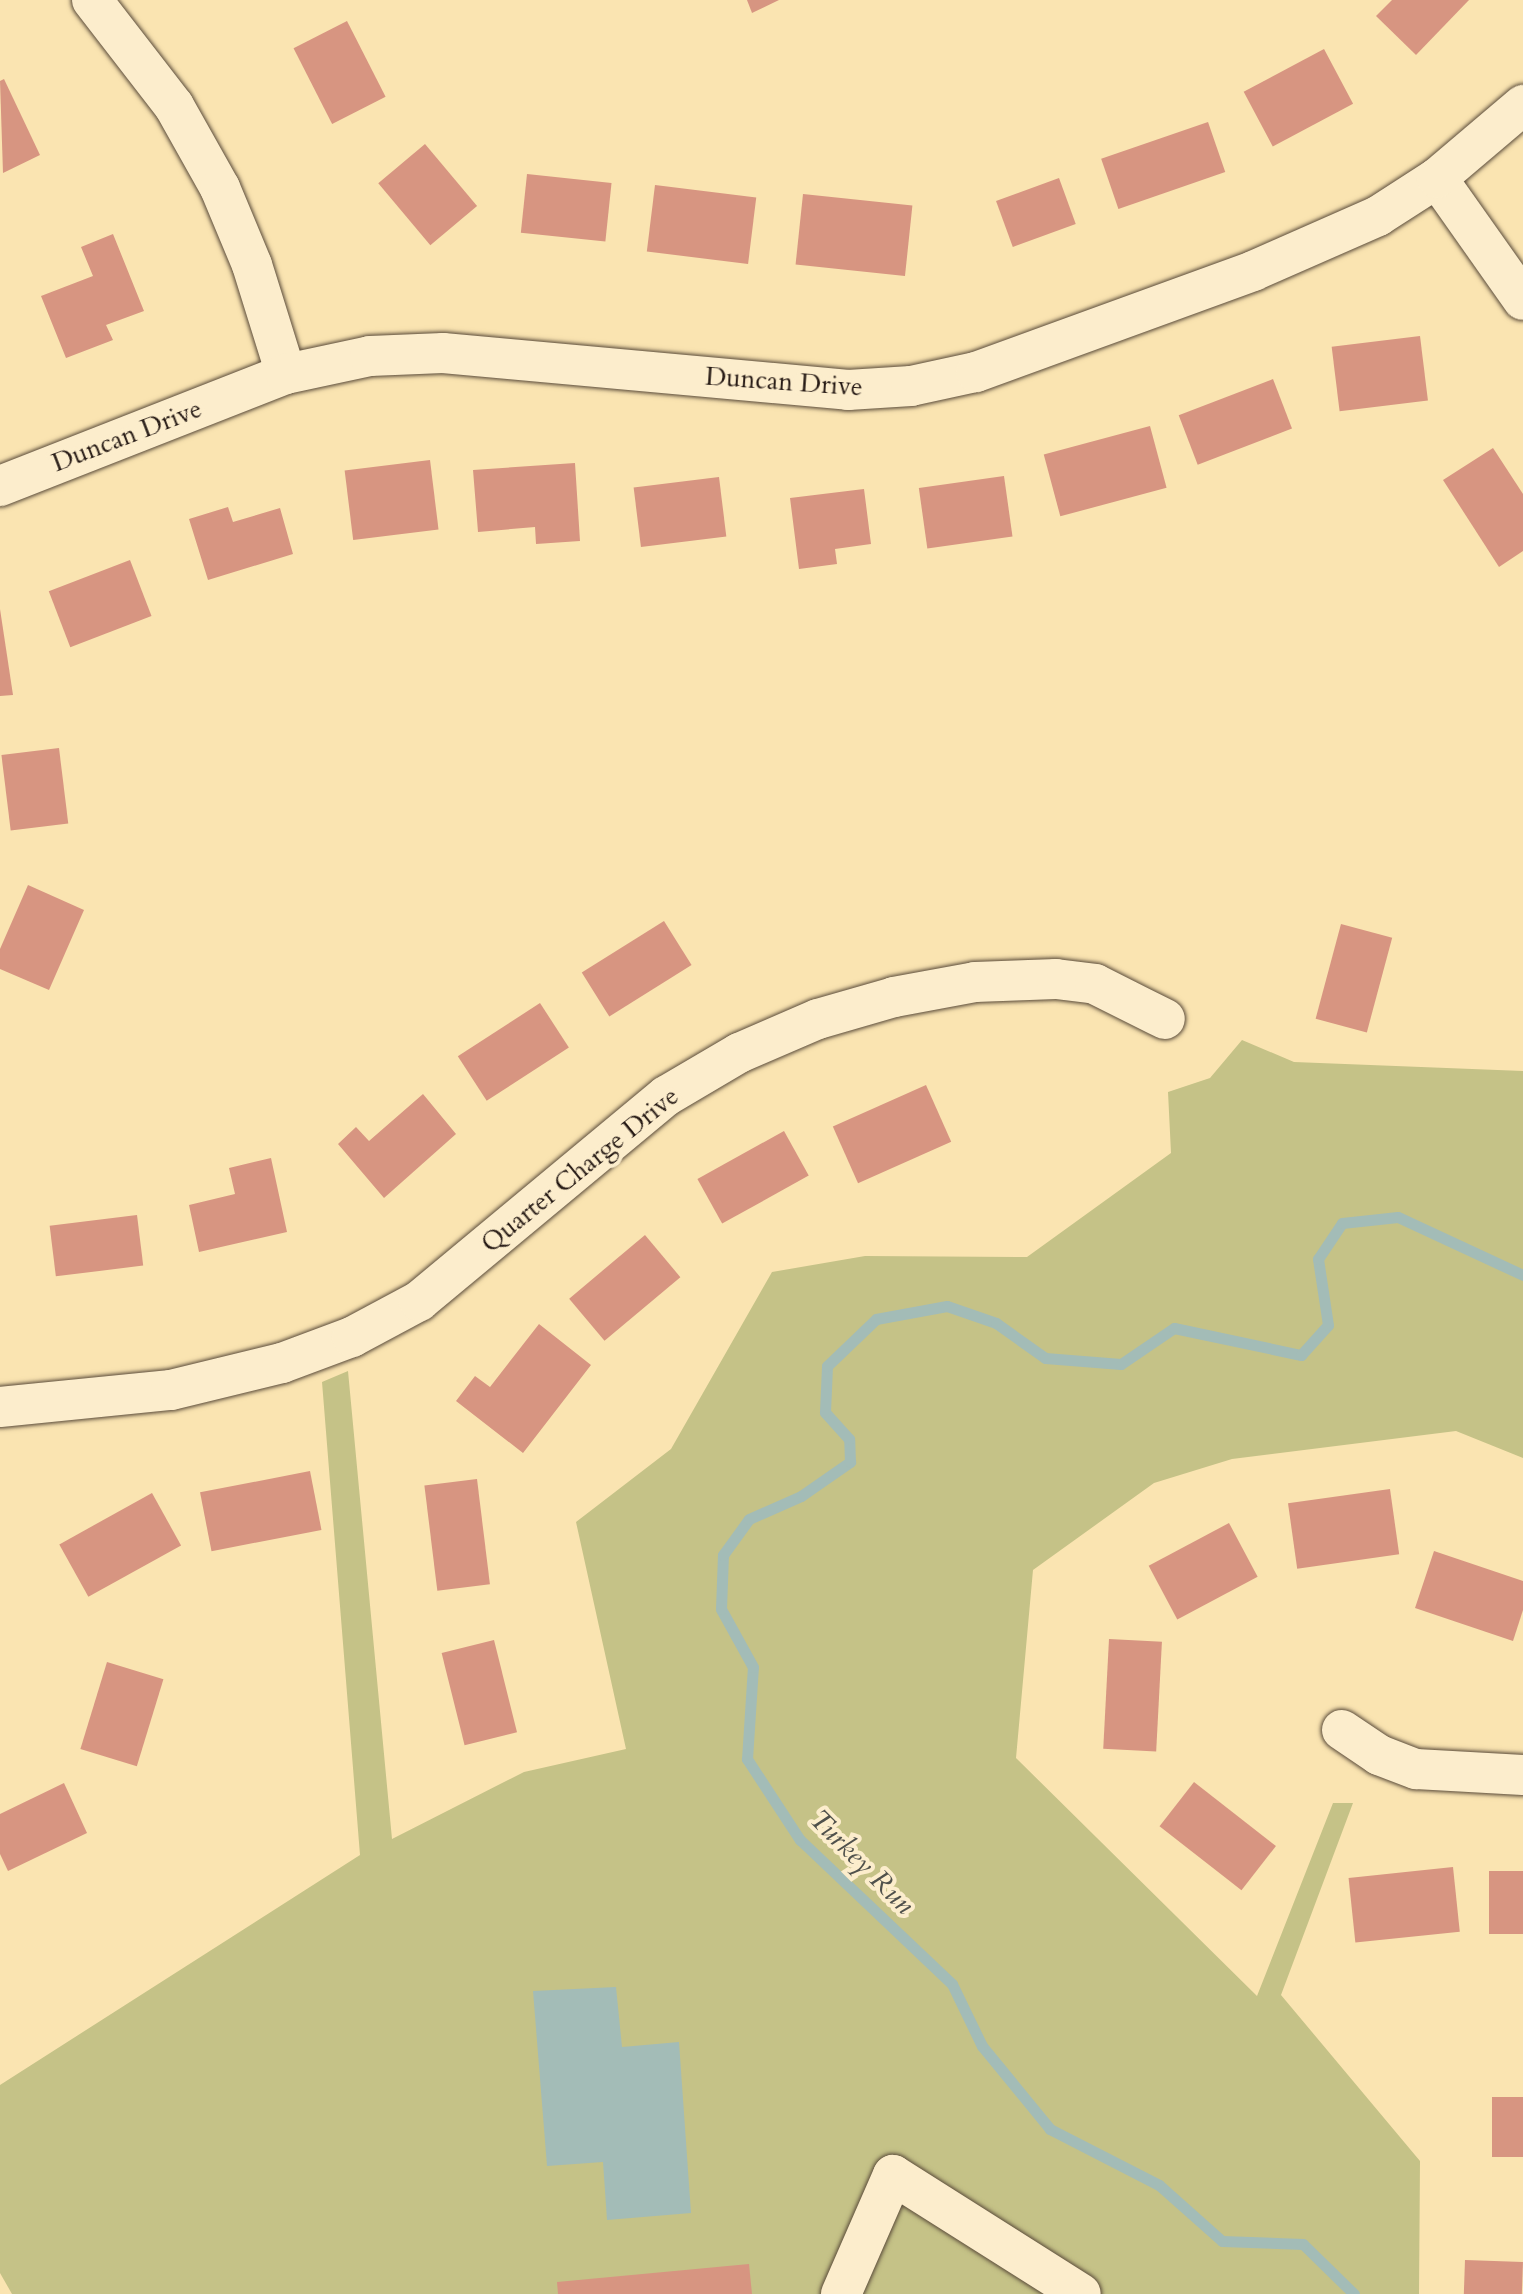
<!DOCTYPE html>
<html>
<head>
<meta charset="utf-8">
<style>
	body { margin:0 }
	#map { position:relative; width:1523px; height:2294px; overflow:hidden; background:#fae4b1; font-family:Cardo,serif }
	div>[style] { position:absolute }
	.green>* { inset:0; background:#c5c287 }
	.water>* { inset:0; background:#a3bcb7 }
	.stream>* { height:11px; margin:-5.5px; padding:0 5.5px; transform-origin:5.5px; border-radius:5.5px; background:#a3bcb7 }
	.building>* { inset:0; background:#d79581; transform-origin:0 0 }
	.roads { filter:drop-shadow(0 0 2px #5a4b3a) drop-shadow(0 0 2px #5a4b3a) }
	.minor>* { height:40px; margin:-20px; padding:0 20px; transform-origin:20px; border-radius:20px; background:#fcedcc }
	span { translate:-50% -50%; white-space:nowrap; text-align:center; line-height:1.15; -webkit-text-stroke:8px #fcedcc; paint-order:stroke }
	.street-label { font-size:26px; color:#241813 }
	.water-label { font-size:28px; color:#50514c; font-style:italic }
</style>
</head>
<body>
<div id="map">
	<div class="green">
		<i style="clip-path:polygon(1242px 1040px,1294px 1062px,1523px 1071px,1523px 1458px,1456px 1431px,1232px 1459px,1154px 1483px,1033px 1570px,1016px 1758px,1257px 1996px,1333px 1803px,1353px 1803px,1281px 1995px,1420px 2161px,1419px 2294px,12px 2294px,0 2273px,0 2085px,360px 1855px,322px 1382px,348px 1371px,392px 1839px,524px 1772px,626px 1749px,576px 1522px,671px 1449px,772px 1272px,865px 1256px,1027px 1257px,1171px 1153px,1168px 1092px,1210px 1078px)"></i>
	</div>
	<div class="water">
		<i style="clip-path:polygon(616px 1987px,622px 2047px,679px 2042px,691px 2213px,607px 2220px,603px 2162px,547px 2166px,533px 1991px)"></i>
	</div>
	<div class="stream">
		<i style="left:1354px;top:2294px;width:71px;rotate:-135.6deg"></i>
		<i style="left:1303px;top:2244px;width:81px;rotate:-177.9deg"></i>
		<i style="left:1222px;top:2241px;width:84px;rotate:-138.4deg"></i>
		<i style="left:1159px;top:2185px;width:123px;rotate:-152.8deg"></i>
		<i style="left:1050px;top:2129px;width:107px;rotate:-129.3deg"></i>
		<i style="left:982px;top:2046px;width:69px;rotate:-115.8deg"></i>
		<i style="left:952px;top:1984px;width:209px;rotate:-136.5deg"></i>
		<i style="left:800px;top:1840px;width:97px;rotate:-123.2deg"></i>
		<i style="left:747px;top:1759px;width:92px;rotate:-86.3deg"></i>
		<i style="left:753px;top:1667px;width:66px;rotate:-118.9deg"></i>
		<i style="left:721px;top:1609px;width:54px;rotate:-87.9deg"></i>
		<i style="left:723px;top:1555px;width:44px;rotate:-54.2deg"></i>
		<i style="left:749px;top:1519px;width:57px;rotate:-23.9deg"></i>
		<i style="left:801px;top:1496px;width:60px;rotate:-34.8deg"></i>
		<i style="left:850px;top:1462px;width:23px;rotate:-92deg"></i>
		<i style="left:849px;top:1439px;width:36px;rotate:-132deg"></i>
		<i style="left:825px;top:1412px;width:46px;rotate:-87.5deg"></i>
		<i style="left:827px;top:1366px;width:68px;rotate:-43.8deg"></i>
		<i style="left:876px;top:1319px;width:72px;rotate:-10.4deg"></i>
		<i style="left:947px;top:1306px;width:52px;rotate:19.1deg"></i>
		<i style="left:996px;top:1323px;width:60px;rotate:35.5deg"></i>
		<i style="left:1045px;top:1358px;width:76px;rotate:4.5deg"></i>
		<i style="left:1121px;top:1364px;width:64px;rotate:-34.2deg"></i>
		<i style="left:1174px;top:1328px;width:130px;rotate:12deg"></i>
		<i style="left:1301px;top:1355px;width:40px;rotate:-48deg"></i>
		<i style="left:1328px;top:1325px;width:67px;rotate:-98.6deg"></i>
		<i style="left:1318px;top:1259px;width:43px;rotate:-56.3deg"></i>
		<i style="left:1342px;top:1223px;width:56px;rotate:-6.1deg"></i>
		<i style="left:1398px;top:1217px;width:138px;rotate:24.9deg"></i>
	</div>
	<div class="building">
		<i style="clip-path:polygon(747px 0,779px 0,752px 13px)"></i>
		<i style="clip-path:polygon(1392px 0,1469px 0,1416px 55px,1376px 16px)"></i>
		<i style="left:347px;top:21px;width:85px;height:60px;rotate:63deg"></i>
		<i style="left:1324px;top:49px;width:62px;height:91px;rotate:62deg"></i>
		<i style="clip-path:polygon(4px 79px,40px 155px,3px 173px,0 81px)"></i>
		<i style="left:1208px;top:122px;width:53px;height:113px;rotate:71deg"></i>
		<i style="left:425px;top:144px;width:81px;height:61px;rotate:50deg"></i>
		<i style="left:527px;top:174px;width:85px;height:59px;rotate:6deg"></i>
		<i style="left:1059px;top:178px;width:49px;height:67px;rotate:70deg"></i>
		<i style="left:655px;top:185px;width:102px;height:67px;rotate:7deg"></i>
		<i style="left:803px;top:194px;width:110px;height:71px;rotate:6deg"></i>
		<i style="clip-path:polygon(113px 234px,144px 311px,106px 325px,113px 340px,66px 358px,41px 296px,93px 276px,81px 247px)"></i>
		<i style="left:1420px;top:336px;width:65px;height:89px;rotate:83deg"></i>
		<i style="left:1273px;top:379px;width:53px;height:101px;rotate:69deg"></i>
		<i style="left:1150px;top:426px;width:64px;height:110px;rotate:75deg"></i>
		<i style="clip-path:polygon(1493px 448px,1523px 494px,1523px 551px,1499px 567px,1443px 480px)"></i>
		<i style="left:430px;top:460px;width:70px;height:86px;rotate:83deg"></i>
		<i style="clip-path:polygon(575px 463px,580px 541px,536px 544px,535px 527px,478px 532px,473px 470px)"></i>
		<i style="left:1004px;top:476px;width:61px;height:86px;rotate:82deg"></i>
		<i style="left:719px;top:477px;width:60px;height:86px;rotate:83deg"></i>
		<i style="clip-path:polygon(864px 489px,871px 544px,835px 549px,837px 564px,799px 569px,790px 498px)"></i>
		<i style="clip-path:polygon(228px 507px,233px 522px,280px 508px,293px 554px,208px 580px,189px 519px)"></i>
		<i style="left:130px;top:560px;width:60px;height:87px;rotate:69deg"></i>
		<i style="clip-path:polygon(0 609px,13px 695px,0 696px)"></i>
		<i style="left:59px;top:748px;width:76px;height:58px;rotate:83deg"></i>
		<i style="clip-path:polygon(28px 885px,84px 910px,49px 990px,0 969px,0 949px)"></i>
		<i style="left:664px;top:921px;width:52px;height:97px;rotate:58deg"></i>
		<i style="left:1341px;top:924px;width:53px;height:98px;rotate:15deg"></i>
		<i style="left:540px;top:1003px;width:53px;height:98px;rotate:57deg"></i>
		<i style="left:926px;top:1085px;width:62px;height:102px;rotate:66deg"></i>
		<i style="clip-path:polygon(423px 1094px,456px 1134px,384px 1198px,338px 1144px,356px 1127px,369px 1141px)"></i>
		<i style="left:784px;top:1131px;width:51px;height:99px;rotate:61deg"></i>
		<i style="clip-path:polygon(271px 1158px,287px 1232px,199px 1252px,189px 1205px,235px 1194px,229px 1168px)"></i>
		<i style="left:137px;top:1215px;width:51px;height:88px;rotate:83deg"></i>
		<i style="left:645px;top:1235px;width:55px;height:99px;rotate:50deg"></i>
		<i style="clip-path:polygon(539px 1324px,591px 1365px,523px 1453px,456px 1401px,475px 1376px,490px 1387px)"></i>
		<i style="left:310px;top:1471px;width:60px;height:112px;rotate:79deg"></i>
		<i style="left:477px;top:1479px;width:106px;height:53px;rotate:83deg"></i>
		<i style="left:1390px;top:1489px;width:66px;height:103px;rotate:82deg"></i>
		<i style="left:152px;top:1493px;width:60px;height:106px;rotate:61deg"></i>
		<i style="left:1229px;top:1523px;width:61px;height:91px;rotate:62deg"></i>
		<i style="clip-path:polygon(1434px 1551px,1523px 1581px,1523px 1610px,1513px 1641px,1415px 1608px)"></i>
		<i style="left:1109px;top:1639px;width:53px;height:110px;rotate:3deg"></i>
		<i style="left:494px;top:1640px;width:95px;height:54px;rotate:76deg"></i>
		<i style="left:107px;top:1662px;width:59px;height:91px;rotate:17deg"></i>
		<i style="left:1194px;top:1782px;width:104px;height:56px;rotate:38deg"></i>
		<i style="clip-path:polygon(64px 1783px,87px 1833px,8px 1871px,0 1854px,0 1814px)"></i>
		<i style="left:1453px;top:1867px;width:65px;height:105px;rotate:84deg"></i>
		<i style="left:1523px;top:1871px;width:63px;height:34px;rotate:90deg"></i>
		<i style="left:1492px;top:2097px;width:31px;height:60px"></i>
		<i style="left:1465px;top:2260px;width:58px;height:34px;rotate:2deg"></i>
		<i style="clip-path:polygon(749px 2264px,752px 2294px,558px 2294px,557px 2282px)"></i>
	</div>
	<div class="roads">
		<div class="minor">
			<i style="left:92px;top:0;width:134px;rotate:52.3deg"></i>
			<i style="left:174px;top:106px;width:94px;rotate:60.7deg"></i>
			<i style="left:220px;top:188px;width:83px;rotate:67.4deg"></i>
			<i style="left:252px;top:265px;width:114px;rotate:72.7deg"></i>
			<i style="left:1437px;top:178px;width:149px;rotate:54.8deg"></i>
			<i style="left:0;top:486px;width:307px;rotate:-21.4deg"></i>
			<i style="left:286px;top:374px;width:86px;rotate:-12.1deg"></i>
			<i style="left:370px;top:356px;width:73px;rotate:-2.4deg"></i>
			<i style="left:443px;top:353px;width:407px;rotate:5.2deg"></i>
			<i style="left:848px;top:390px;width:63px;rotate:-3.6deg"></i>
			<i style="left:911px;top:386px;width:66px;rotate:-12.2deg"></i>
			<i style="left:976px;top:372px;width:295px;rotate:-20deg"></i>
			<i style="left:1253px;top:271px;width:137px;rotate:-23.7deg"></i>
			<i style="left:1378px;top:216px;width:70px;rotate:-32.8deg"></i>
			<i style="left:1437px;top:178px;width:113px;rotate:-40.3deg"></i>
			<i style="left:0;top:1407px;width:172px;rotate:-5.7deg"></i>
			<i style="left:171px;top:1390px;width:114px;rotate:-13.7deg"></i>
			<i style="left:282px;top:1363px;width:75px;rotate:-20.4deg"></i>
			<i style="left:352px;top:1337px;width:76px;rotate:-28.2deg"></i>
			<i style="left:419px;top:1301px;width:321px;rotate:-39.7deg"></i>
			<i style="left:666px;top:1096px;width:85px;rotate:-30.5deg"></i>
			<i style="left:739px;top:1053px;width:86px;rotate:-23.3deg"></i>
			<i style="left:818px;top:1019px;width:79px;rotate:-16.1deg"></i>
			<i style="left:894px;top:997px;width:82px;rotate:-10.5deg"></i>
			<i style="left:975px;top:982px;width:81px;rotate:-2.1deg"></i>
			<i style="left:1056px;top:979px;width:39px;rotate:7deg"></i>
			<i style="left:1095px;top:984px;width:78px;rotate:26.6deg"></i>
			<i style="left:1342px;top:1730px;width:45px;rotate:34deg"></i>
			<i style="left:1379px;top:1755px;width:40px;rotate:21deg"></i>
			<i style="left:1416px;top:1769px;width:107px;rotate:3.2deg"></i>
			<i style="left:841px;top:2294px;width:130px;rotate:-66.4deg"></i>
			<i style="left:893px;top:2175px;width:222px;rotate:32.3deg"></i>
		</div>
	</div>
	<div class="street-label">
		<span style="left:784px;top:382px;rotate:4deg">Duncan Drive</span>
		<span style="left:127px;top:436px;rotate:-21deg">Duncan Drive</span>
		<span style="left:580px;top:1170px;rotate:-39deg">Quarter Charge Drive</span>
	</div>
	<div class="water-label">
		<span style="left:862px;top:1862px;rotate:45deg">Turkey Run</span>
	</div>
</div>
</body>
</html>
